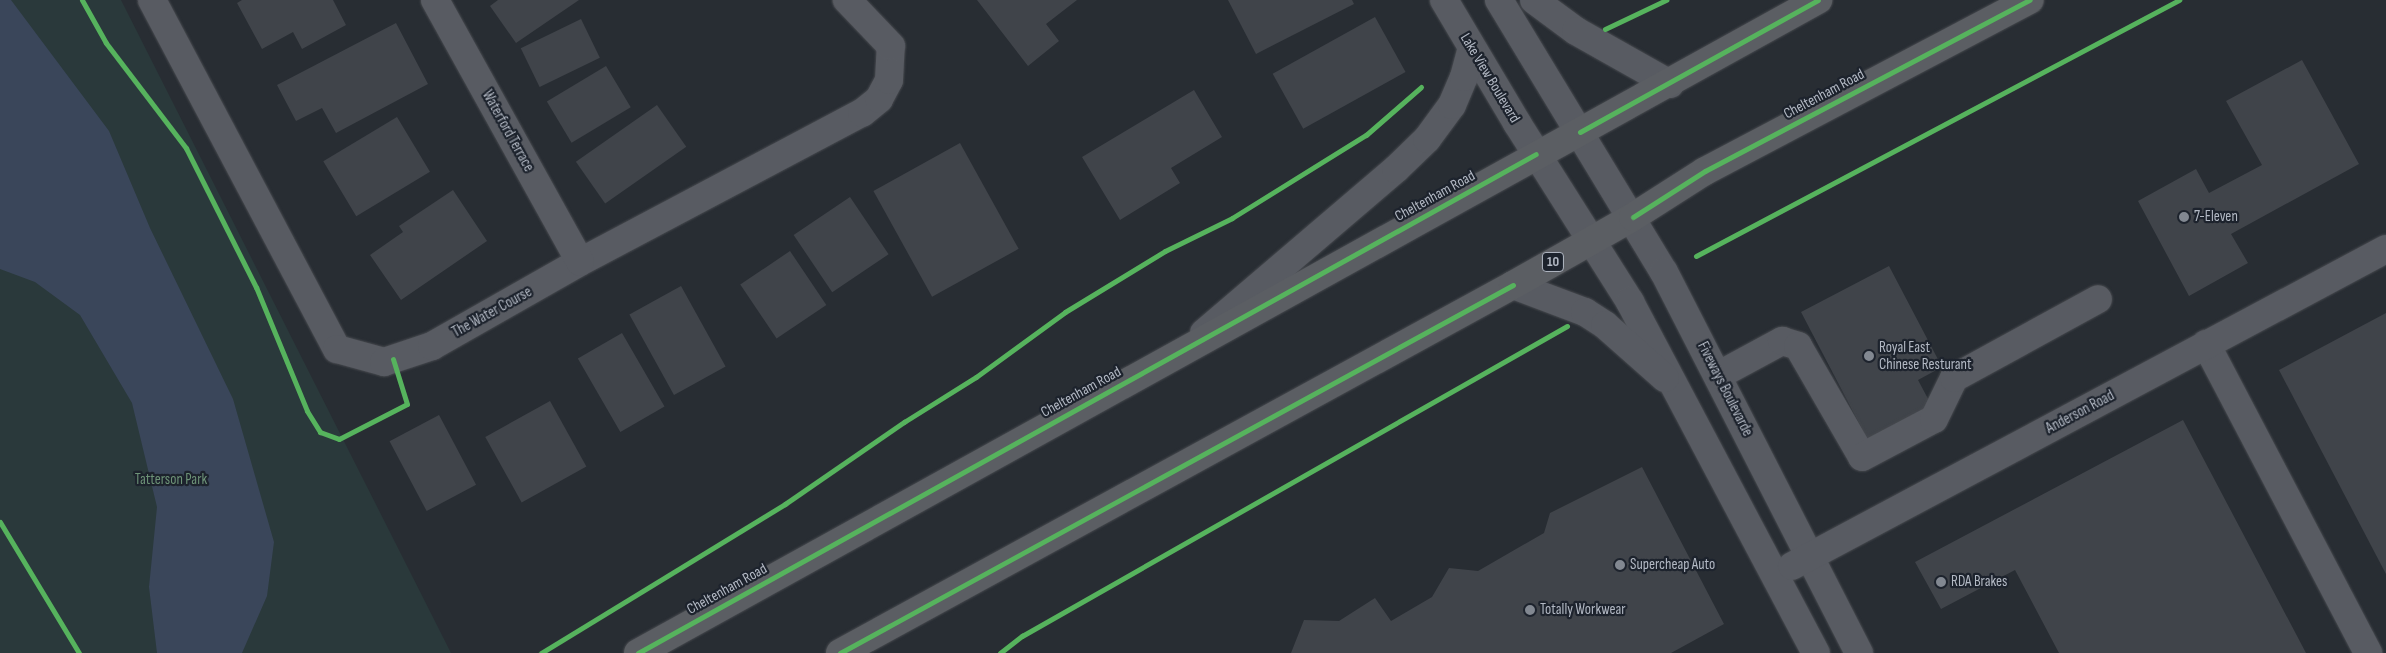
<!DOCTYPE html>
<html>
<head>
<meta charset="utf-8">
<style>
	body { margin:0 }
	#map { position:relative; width:2386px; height:653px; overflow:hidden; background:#282d33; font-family:"Sofia Sans Condensed",sans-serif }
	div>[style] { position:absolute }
	.green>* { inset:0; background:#2a393b }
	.water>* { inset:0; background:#3a465a }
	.building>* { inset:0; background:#40444a; transform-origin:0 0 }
	.roads { filter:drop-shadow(0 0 1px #46494e) drop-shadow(0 0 1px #46494e) }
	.minor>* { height:28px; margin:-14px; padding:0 14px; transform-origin:14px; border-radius:14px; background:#585b62 }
	.major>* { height:28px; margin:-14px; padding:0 14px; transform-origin:14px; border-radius:14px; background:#5b5e63 }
	.cycleway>* { height:5px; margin:-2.5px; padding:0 2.5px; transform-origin:2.5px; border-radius:2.5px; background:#56b35d }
	.dots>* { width:14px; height:14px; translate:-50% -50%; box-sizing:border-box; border:2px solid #1d232d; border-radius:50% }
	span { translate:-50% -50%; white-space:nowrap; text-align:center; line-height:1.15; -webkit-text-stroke:4.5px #1d232d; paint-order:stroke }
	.shield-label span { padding:1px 4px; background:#1d232d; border:1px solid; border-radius:4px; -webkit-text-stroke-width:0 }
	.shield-label { font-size:14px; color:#b3b9c4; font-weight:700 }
	.street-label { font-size:15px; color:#b3b9c4 }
	.poi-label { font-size:15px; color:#b3b9c4 }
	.left { translate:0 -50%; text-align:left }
	.park-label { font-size:15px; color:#6d9277 }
</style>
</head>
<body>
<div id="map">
	<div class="green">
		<i style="clip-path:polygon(0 0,121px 0,451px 653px,0 653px)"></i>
	</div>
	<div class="water">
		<i style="clip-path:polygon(0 0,11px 0,109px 131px,150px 228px,233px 399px,274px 542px,267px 596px,242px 653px,157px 653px,149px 587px,157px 507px,132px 403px,80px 315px,35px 282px,0 269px)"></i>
	</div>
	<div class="building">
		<i style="clip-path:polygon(242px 0,333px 0,346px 25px,302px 49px,293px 32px,262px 49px,237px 3px)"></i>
		<i style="clip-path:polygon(498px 0,579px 0,516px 43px,490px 6px)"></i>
		<i style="clip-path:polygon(977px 0,1077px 0,1046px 24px,1059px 41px,1028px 66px)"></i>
		<i style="clip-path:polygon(1228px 0,1352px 0,1354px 4px,1256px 54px)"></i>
		<i style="left:1375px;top:17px;width:63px;height:117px;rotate:61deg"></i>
		<i style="left:581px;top:19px;width:43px;height:67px;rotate:64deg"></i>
		<i style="clip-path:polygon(396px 23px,428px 84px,336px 133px,322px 108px,296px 121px,277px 85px)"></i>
		<i style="clip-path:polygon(2302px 60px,2359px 164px,2231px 234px,2248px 263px,2189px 296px,2138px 201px,2196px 169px,2209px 193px,2262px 165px,2226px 101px)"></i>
		<i style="left:606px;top:66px;width:48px;height:69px;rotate:59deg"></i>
		<i style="clip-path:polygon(1194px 90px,1222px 137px,1171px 168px,1180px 183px,1120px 220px,1082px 157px)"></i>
		<i style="left:657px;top:105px;width:51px;height:99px;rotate:55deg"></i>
		<i style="left:397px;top:117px;width:64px;height:86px;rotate:59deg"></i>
		<i style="left:960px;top:143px;width:121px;height:99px;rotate:61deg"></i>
		<i style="clip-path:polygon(453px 190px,487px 241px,401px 300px,370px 255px,403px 232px,399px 226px)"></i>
		<i style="left:850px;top:197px;width:69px;height:68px;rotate:56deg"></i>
		<i style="left:790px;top:251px;width:65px;height:60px;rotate:56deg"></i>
		<i style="clip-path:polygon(1889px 266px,1942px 367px,1918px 380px,1934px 410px,1870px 444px,1801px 312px)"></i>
		<i style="left:681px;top:286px;width:92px;height:59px;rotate:61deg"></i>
		<i style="clip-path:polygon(2386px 313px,2386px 574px,2279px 370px)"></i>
		<i style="left:622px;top:333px;width:85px;height:51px;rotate:60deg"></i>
		<i style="left:550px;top:401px;width:75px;height:74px;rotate:61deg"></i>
		<i style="left:439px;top:415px;width:79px;height:56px;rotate:62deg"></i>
		<i style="clip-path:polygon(2183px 420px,2306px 653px,2059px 653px,2015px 570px,1941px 609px,1915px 562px)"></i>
		<i style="clip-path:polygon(1642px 467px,1724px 624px,1671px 653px,1291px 653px,1304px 620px,1339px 621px,1375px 598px,1391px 621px,1432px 597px,1449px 568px,1478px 571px,1544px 533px,1550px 513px)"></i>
	</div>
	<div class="roads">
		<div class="minor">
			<i style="left:152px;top:0;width:395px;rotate:62.1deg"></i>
			<i style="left:337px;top:349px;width:49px;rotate:15.5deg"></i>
			<i style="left:384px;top:362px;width:51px;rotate:-18.4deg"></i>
			<i style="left:432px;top:346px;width:170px;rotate:-29.6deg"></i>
			<i style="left:580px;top:262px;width:319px;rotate:-27.9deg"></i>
			<i style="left:862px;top:113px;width:22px;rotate:-39deg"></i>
			<i style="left:879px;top:99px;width:21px;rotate:-62deg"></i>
			<i style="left:889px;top:80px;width:34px;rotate:-87deg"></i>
			<i style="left:891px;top:46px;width:64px;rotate:-133.7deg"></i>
			<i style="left:435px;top:0;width:299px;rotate:61deg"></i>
			<i style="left:1444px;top:0;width:143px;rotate:59.3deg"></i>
			<i style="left:1517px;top:123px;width:212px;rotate:57.7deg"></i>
			<i style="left:1630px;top:302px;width:397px;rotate:62.1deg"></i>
			<i style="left:1499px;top:0;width:318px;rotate:58.8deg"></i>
			<i style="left:1664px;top:272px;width:428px;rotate:62.9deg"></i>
			<i style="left:1534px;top:0;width:52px;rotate:36.4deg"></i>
			<i style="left:1576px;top:31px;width:108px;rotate:29.4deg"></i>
			<i style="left:1513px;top:285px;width:77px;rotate:20.6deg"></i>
			<i style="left:1585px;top:312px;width:24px;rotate:33deg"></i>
			<i style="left:1605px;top:325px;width:80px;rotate:41.5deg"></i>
			<i style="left:1204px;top:333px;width:253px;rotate:-40.5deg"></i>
			<i style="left:1396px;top:169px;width:43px;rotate:-44.1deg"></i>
			<i style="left:1427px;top:139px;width:42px;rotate:-53.7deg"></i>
			<i style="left:1452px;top:105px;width:30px;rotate:-67deg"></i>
			<i style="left:1464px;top:77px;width:30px;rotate:-75deg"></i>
			<i style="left:2206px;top:344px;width:349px;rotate:62.3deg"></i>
			<i style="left:1719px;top:375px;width:72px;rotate:-28.4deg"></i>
			<i style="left:1782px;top:341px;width:17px;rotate:17deg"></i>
			<i style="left:1798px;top:346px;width:128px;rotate:60deg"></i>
			<i style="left:1862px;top:457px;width:81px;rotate:-27.8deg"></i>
			<i style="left:1934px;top:419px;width:46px;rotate:-64deg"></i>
			<i style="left:1954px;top:378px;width:164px;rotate:-28.7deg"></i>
			<i style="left:1792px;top:566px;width:673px;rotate:-28.09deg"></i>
		</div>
		<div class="major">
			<i style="left:638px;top:653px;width:1349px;rotate:-28.96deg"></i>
			<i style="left:840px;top:653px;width:767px;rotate:-28.67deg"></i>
			<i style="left:1513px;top:285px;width:138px;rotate:-29.5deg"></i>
			<i style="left:1633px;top:217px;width:85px;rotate:-32.6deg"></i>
			<i style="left:1705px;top:171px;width:367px;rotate:-27.8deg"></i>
		</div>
	</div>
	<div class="cycleway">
		<i style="left:82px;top:0;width:49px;rotate:60.8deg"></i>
		<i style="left:106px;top:43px;width:132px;rotate:52.7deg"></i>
		<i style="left:186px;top:148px;width:156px;rotate:63.3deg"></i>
		<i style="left:256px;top:287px;width:134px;rotate:67.6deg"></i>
		<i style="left:307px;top:411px;width:25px;rotate:58deg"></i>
		<i style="left:320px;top:432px;width:20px;rotate:20deg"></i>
		<i style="left:339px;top:439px;width:76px;rotate:-27.2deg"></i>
		<i style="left:407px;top:404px;width:47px;rotate:-107.3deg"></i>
		<i style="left:1605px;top:29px;width:68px;rotate:-25.4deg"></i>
		<i style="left:1580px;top:132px;width:272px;rotate:-29deg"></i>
		<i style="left:1633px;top:217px;width:85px;rotate:-32.6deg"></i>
		<i style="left:1705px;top:171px;width:367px;rotate:-27.8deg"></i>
		<i style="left:1696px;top:256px;width:547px;rotate:-27.92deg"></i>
		<i style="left:0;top:522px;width:153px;rotate:58.9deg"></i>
		<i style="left:541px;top:653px;width:286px;rotate:-31.4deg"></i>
		<i style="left:785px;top:504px;width:145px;rotate:-34.6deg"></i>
		<i style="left:904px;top:422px;width:85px;rotate:-32deg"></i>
		<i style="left:976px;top:377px;width:110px;rotate:-36.1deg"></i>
		<i style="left:1065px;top:312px;width:117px;rotate:-31.4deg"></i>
		<i style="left:1165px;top:251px;width:75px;rotate:-26.2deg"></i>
		<i style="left:1232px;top:218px;width:158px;rotate:-31.8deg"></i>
		<i style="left:1366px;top:135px;width:73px;rotate:-41.1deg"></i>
		<i style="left:638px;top:653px;width:1027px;rotate:-29.06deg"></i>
		<i style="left:840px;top:653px;width:767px;rotate:-28.67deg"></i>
		<i style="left:1000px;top:653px;width:28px;rotate:-38deg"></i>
		<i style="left:1022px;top:636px;width:627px;rotate:-29.63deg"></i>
	</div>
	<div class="dots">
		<i style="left:2184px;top:217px;background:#828891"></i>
		<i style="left:1869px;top:356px;background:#828891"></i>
		<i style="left:1620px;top:565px;background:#828891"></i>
		<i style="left:1941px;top:582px;background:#828891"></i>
		<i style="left:1530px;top:610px;background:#828891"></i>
	</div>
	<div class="shield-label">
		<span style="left:1553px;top:262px">10</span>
	</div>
	<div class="street-label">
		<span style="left:1490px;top:78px;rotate:59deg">Lake View Boulevard</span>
		<span style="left:1824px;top:94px;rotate:-28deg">Cheltenham Road</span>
		<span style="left:508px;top:131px;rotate:61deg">Waterford Terrace</span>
		<span style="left:1435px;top:196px;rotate:-29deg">Cheltenham Road</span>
		<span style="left:492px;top:312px;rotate:-29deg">The Water Course</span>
		<span style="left:1725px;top:389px;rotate:63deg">Fiveways Boulevarde</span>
		<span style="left:1081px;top:392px;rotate:-29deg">Cheltenham Road</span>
		<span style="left:2080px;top:412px;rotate:-28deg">Anderson Road</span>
		<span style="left:727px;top:589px;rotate:-29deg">Cheltenham Road</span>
	</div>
	<div class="poi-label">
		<span class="left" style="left:2194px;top:217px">7-Eleven</span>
		<span class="left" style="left:1879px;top:356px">Royal East<br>Chinese Resturant</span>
		<span class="left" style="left:1630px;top:565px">Supercheap Auto</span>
		<span class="left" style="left:1951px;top:582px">RDA Brakes</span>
		<span class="left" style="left:1540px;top:610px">Totally Workwear</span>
	</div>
	<div class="park-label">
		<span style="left:171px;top:480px">Tatterson Park</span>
	</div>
</div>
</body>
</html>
